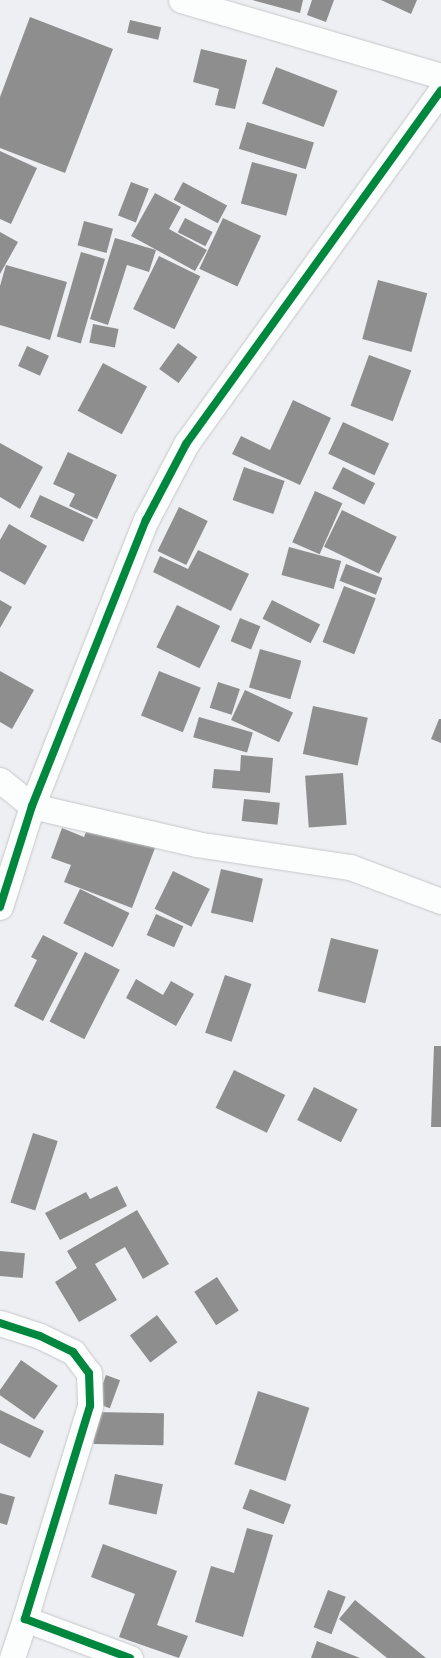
<!DOCTYPE html>
<html>
<head>
<meta charset="utf-8">
<style>
	body { margin:0 }
	#map { position:relative; width:441px; height:1658px; overflow:hidden; background:#eeeff2; font-family:"DM Sans",sans-serif }
	div>[style] { position:absolute }
	.building>* { inset:0; background:#8e8e8e; transform-origin:0 0 }
	.roads { filter:drop-shadow(0 0 1px #c6c7ca) drop-shadow(0 0 1px #c6c7ca) }
	.minor>* { height:25px; margin:-12.5px; padding:0 12.5px; transform-origin:12.5px; border-radius:12.5px; background:#fcfdfd }
	.cycleway>* { height:8px; margin:-4px; padding:0 4px; transform-origin:4px; border-radius:4px; background:#00873e }
	span { translate:-50% -50%; white-space:nowrap; text-align:center; line-height:1.15; -webkit-text-stroke:5px #eceef4; paint-order:stroke }
</style>
</head>
<body>
<div id="map">
	<div class="building">
		<i style="clip-path:polygon(252px 0,303px 0,300px 13px)"></i>
		<i style="clip-path:polygon(312px 0,334px 0,326px 22px,307px 15px)"></i>
		<i style="clip-path:polygon(381px 0,417px 0,411px 14px)"></i>
		<i style="clip-path:polygon(30px 17px,113px 49px,65px 173px,0 148px,0 97px)"></i>
		<i style="left:130px;top:20px;width:32px;height:13px;rotate:13deg"></i>
		<i style="clip-path:polygon(201px 49px,247px 60px,235px 109px,215px 105px,219px 89px,193px 82px)"></i>
		<i style="left:276px;top:67px;width:66px;height:39px;rotate:21deg"></i>
		<i style="left:247px;top:122px;width:70px;height:28px;rotate:17deg"></i>
		<i style="clip-path:polygon(0 151px,37px 168px,11px 224px,0 219px)"></i>
		<i style="left:252px;top:162px;width:47px;height:43px;rotate:15deg"></i>
		<i style="left:131px;top:182px;width:19px;height:36px;rotate:21deg"></i>
		<i style="left:183px;top:182px;width:50px;height:20px;rotate:28deg"></i>
		<i style="clip-path:polygon(155px 193px,181px 207px,169px 229px,207px 250px,195px 271px,131px 236px)"></i>
		<i style="left:185px;top:218px;width:31px;height:16px;rotate:27deg"></i>
		<i style="left:223px;top:218px;width:42px;height:56px;rotate:25deg"></i>
		<i style="left:84px;top:221px;width:30px;height:25px;rotate:15deg"></i>
		<i style="clip-path:polygon(0 232px,18px 242px,0 274px)"></i>
		<i style="clip-path:polygon(115px 238px,156px 250px,149px 272px,127px 265px,108px 325px,90px 319px)"></i>
		<i style="left:81px;top:252px;width:25px;height:88px;rotate:16deg"></i>
		<i style="left:159px;top:256px;width:46px;height:59px;rotate:26deg"></i>
		<i style="clip-path:polygon(6px 265px,67px 282px,50px 340px,0 325px,0 286px)"></i>
		<i style="left:378px;top:280px;width:51px;height:61px;rotate:15deg"></i>
		<i style="left:93px;top:324px;width:26px;height:19px;rotate:11deg"></i>
		<i style="left:178px;top:343px;width:24px;height:32px;rotate:36deg"></i>
		<i style="left:27px;top:346px;width:24px;height:22px;rotate:24deg"></i>
		<i style="left:369px;top:355px;width:45px;height:54px;rotate:20deg"></i>
		<i style="left:103px;top:363px;width:50px;height:54px;rotate:28deg"></i>
		<i style="clip-path:polygon(293px 400px,331px 418px,300px 485px,232px 454px,241px 436px,270px 450px)"></i>
		<i style="left:343px;top:422px;width:51px;height:35px;rotate:25deg"></i>
		<i style="clip-path:polygon(0 443px,43px 467px,20px 509px,0 497px)"></i>
		<i style="clip-path:polygon(68px 452px,117px 475px,97px 519px,69px 506px,75px 494px,53px 484px)"></i>
		<i style="left:244px;top:467px;width:43px;height:35px;rotate:19deg"></i>
		<i style="left:343px;top:467px;width:36px;height:24px;rotate:27deg"></i>
		<i style="left:315px;top:491px;width:30px;height:56px;rotate:24deg"></i>
		<i style="left:40px;top:495px;width:59px;height:24px;rotate:25deg"></i>
		<i style="left:179px;top:507px;width:32px;height:49px;rotate:26deg"></i>
		<i style="left:342px;top:510px;width:61px;height:41px;rotate:26deg"></i>
		<i style="clip-path:polygon(9px 524px,47px 546px,25px 585px,0 571px,0 540px)"></i>
		<i style="left:289px;top:547px;width:54px;height:29px;rotate:15deg"></i>
		<i style="clip-path:polygon(198px 550px,249px 574px,231px 611px,153px 572px,160px 556px,188px 569px)"></i>
		<i style="left:346px;top:564px;width:39px;height:18px;rotate:21deg"></i>
		<i style="left:344px;top:586px;width:34px;height:60px;rotate:21deg"></i>
		<i style="clip-path:polygon(0 600px,12px 607px,0 628px)"></i>
		<i style="left:272px;top:600px;width:54px;height:21px;rotate:27deg"></i>
		<i style="left:177px;top:605px;width:48px;height:47px;rotate:26deg"></i>
		<i style="left:240px;top:618px;width:22px;height:25px;rotate:22deg"></i>
		<i style="left:260px;top:649px;width:43px;height:40px;rotate:16deg"></i>
		<i style="clip-path:polygon(0 671px,34px 690px,12px 729px,0 722px)"></i>
		<i style="left:159px;top:671px;width:45px;height:48px;rotate:22deg"></i>
		<i style="left:218px;top:682px;width:23px;height:27px;rotate:18deg"></i>
		<i style="left:245px;top:690px;width:53px;height:33px;rotate:25deg"></i>
		<i style="left:313px;top:706px;width:56px;height:49px;rotate:12deg"></i>
		<i style="left:199px;top:717px;width:56px;height:21px;rotate:16deg"></i>
		<i style="clip-path:polygon(439px 719px,441px 719px,441px 743px,431px 739px)"></i>
		<i style="clip-path:polygon(241px 755px,273px 758px,270px 793px,212px 788px,214px 769px,240px 771px)"></i>
		<i style="left:343px;top:773px;width:52px;height:38px;rotate:86deg"></i>
		<i style="left:244px;top:799px;width:36px;height:22px;rotate:6deg"></i>
		<i style="clip-path:polygon(90px 822px,155px 848px,132px 908px,64px 882px,71px 865px,51px 858px,62px 828px,84px 837px)"></i>
		<i style="left:221px;top:869px;width:43px;height:45px;rotate:13deg"></i>
		<i style="left:173px;top:871px;width:41px;height:42px;rotate:26deg"></i>
		<i style="left:80px;top:889px;width:55px;height:38px;rotate:26deg"></i>
		<i style="left:156px;top:914px;width:30px;height:23px;rotate:24deg"></i>
		<i style="clip-path:polygon(43px 935px,78px 953px,43px 1021px,14px 1006px,37px 960px,31px 957px)"></i>
		<i style="left:331px;top:938px;width:49px;height:55px;rotate:14deg"></i>
		<i style="left:85px;top:952px;width:39px;height:78px;rotate:27deg"></i>
		<i style="left:225px;top:975px;width:28px;height:61px;rotate:19deg"></i>
		<i style="clip-path:polygon(136px 979px,163px 995px,171px 981px,194px 994px,176px 1026px,126px 998px)"></i>
		<i style="clip-path:polygon(434px 1046px,441px 1046px,441px 1127px,431px 1127px)"></i>
		<i style="left:234px;top:1070px;width:57px;height:42px;rotate:26deg"></i>
		<i style="left:314px;top:1087px;width:49px;height:37px;rotate:27deg"></i>
		<i style="left:33px;top:1133px;width:26px;height:73px;rotate:18deg"></i>
		<i style="clip-path:polygon(117px 1186px,127px 1206px,60px 1240px,45px 1213px,86px 1192px,90px 1199px)"></i>
		<i style="clip-path:polygon(137px 1210px,169px 1264px,143px 1279px,125px 1247px,95px 1264px,117px 1300px,79px 1322px,55px 1282px,77px 1268px,67px 1251px)"></i>
		<i style="left:0;top:1251px;width:25px;height:25px;rotate:5deg"></i>
		<i style="left:217px;top:1277px;width:40px;height:27px;rotate:57deg"></i>
		<i style="left:157px;top:1315px;width:34px;height:34px;rotate:53deg"></i>
		<i style="left:21px;top:1360px;width:45px;height:41px;rotate:35deg"></i>
		<i style="left:106px;top:1375px;width:15px;height:30px;rotate:20deg"></i>
		<i style="left:258px;top:1391px;width:54px;height:77px;rotate:18deg"></i>
		<i style="clip-path:polygon(0 1410px,44px 1431px,30px 1458px,0 1443px)"></i>
		<i style="left:94px;top:1412px;width:70px;height:32px;rotate:1deg"></i>
		<i style="left:115px;top:1474px;width:49px;height:31px;rotate:12deg"></i>
		<i style="left:250px;top:1489px;width:44px;height:21px;rotate:21deg"></i>
		<i style="clip-path:polygon(0 1493px,15px 1497px,7px 1525px,0 1523px)"></i>
		<i style="clip-path:polygon(247px 1528px,273px 1535px,243px 1637px,195px 1622px,211px 1566px,234px 1573px)"></i>
		<i style="clip-path:polygon(103px 1544px,177px 1571px,157px 1625px,188px 1636px,179px 1658px,119px 1637px,135px 1594px,91px 1577px)"></i>
		<i style="left:328px;top:1590px;width:19px;height:40px;rotate:21deg"></i>
		<i style="clip-path:polygon(355px 1600px,426px 1658px,387px 1658px,339px 1619px)"></i>
		<i style="clip-path:polygon(317px 1641px,360px 1658px,311px 1658px)"></i>
	</div>
	<div class="roads">
		<div class="minor">
			<i style="left:181px;top:0;width:271px;rotate:16.3deg"></i>
			<i style="left:0;top:780px;width:41px;rotate:39.1deg"></i>
			<i style="left:32px;top:806px;width:168px;rotate:13deg"></i>
			<i style="left:196px;top:844px;width:156px;rotate:8.5deg"></i>
			<i style="left:350px;top:867px;width:97px;rotate:20.5deg"></i>
			<i style="left:0;top:907px;width:106px;rotate:-72.4deg"></i>
			<i style="left:32px;top:806px;width:308px;rotate:-68.3deg"></i>
			<i style="left:146px;top:520px;width:86px;rotate:-62.2deg"></i>
			<i style="left:186px;top:444px;width:436px;rotate:-54.2deg"></i>
			<i style="left:0;top:1323px;width:42px;rotate:18deg"></i>
			<i style="left:40px;top:1336px;width:37px;rotate:26deg"></i>
			<i style="left:73px;top:1352px;width:26px;rotate:53deg"></i>
			<i style="left:89px;top:1373px;width:33px;rotate:88deg"></i>
			<i style="left:90px;top:1406px;width:223px;rotate:107deg"></i>
			<i style="left:25px;top:1619px;width:112px;rotate:20.4deg"></i>
			<i style="left:12px;top:1658px;width:41px;rotate:-71.6deg"></i>
		</div>
	</div>
	<div class="cycleway">
		<i style="left:0;top:907px;width:106px;rotate:-72.4deg"></i>
		<i style="left:32px;top:806px;width:308px;rotate:-68.3deg"></i>
		<i style="left:146px;top:520px;width:86px;rotate:-62.2deg"></i>
		<i style="left:186px;top:444px;width:436px;rotate:-54.2deg"></i>
		<i style="left:0;top:1323px;width:42px;rotate:18deg"></i>
		<i style="left:40px;top:1336px;width:37px;rotate:26deg"></i>
		<i style="left:73px;top:1352px;width:26px;rotate:53deg"></i>
		<i style="left:89px;top:1373px;width:33px;rotate:88deg"></i>
		<i style="left:90px;top:1406px;width:223px;rotate:107deg"></i>
		<i style="left:25px;top:1619px;width:112px;rotate:20.4deg"></i>
	</div>
</div>
</body>
</html>
